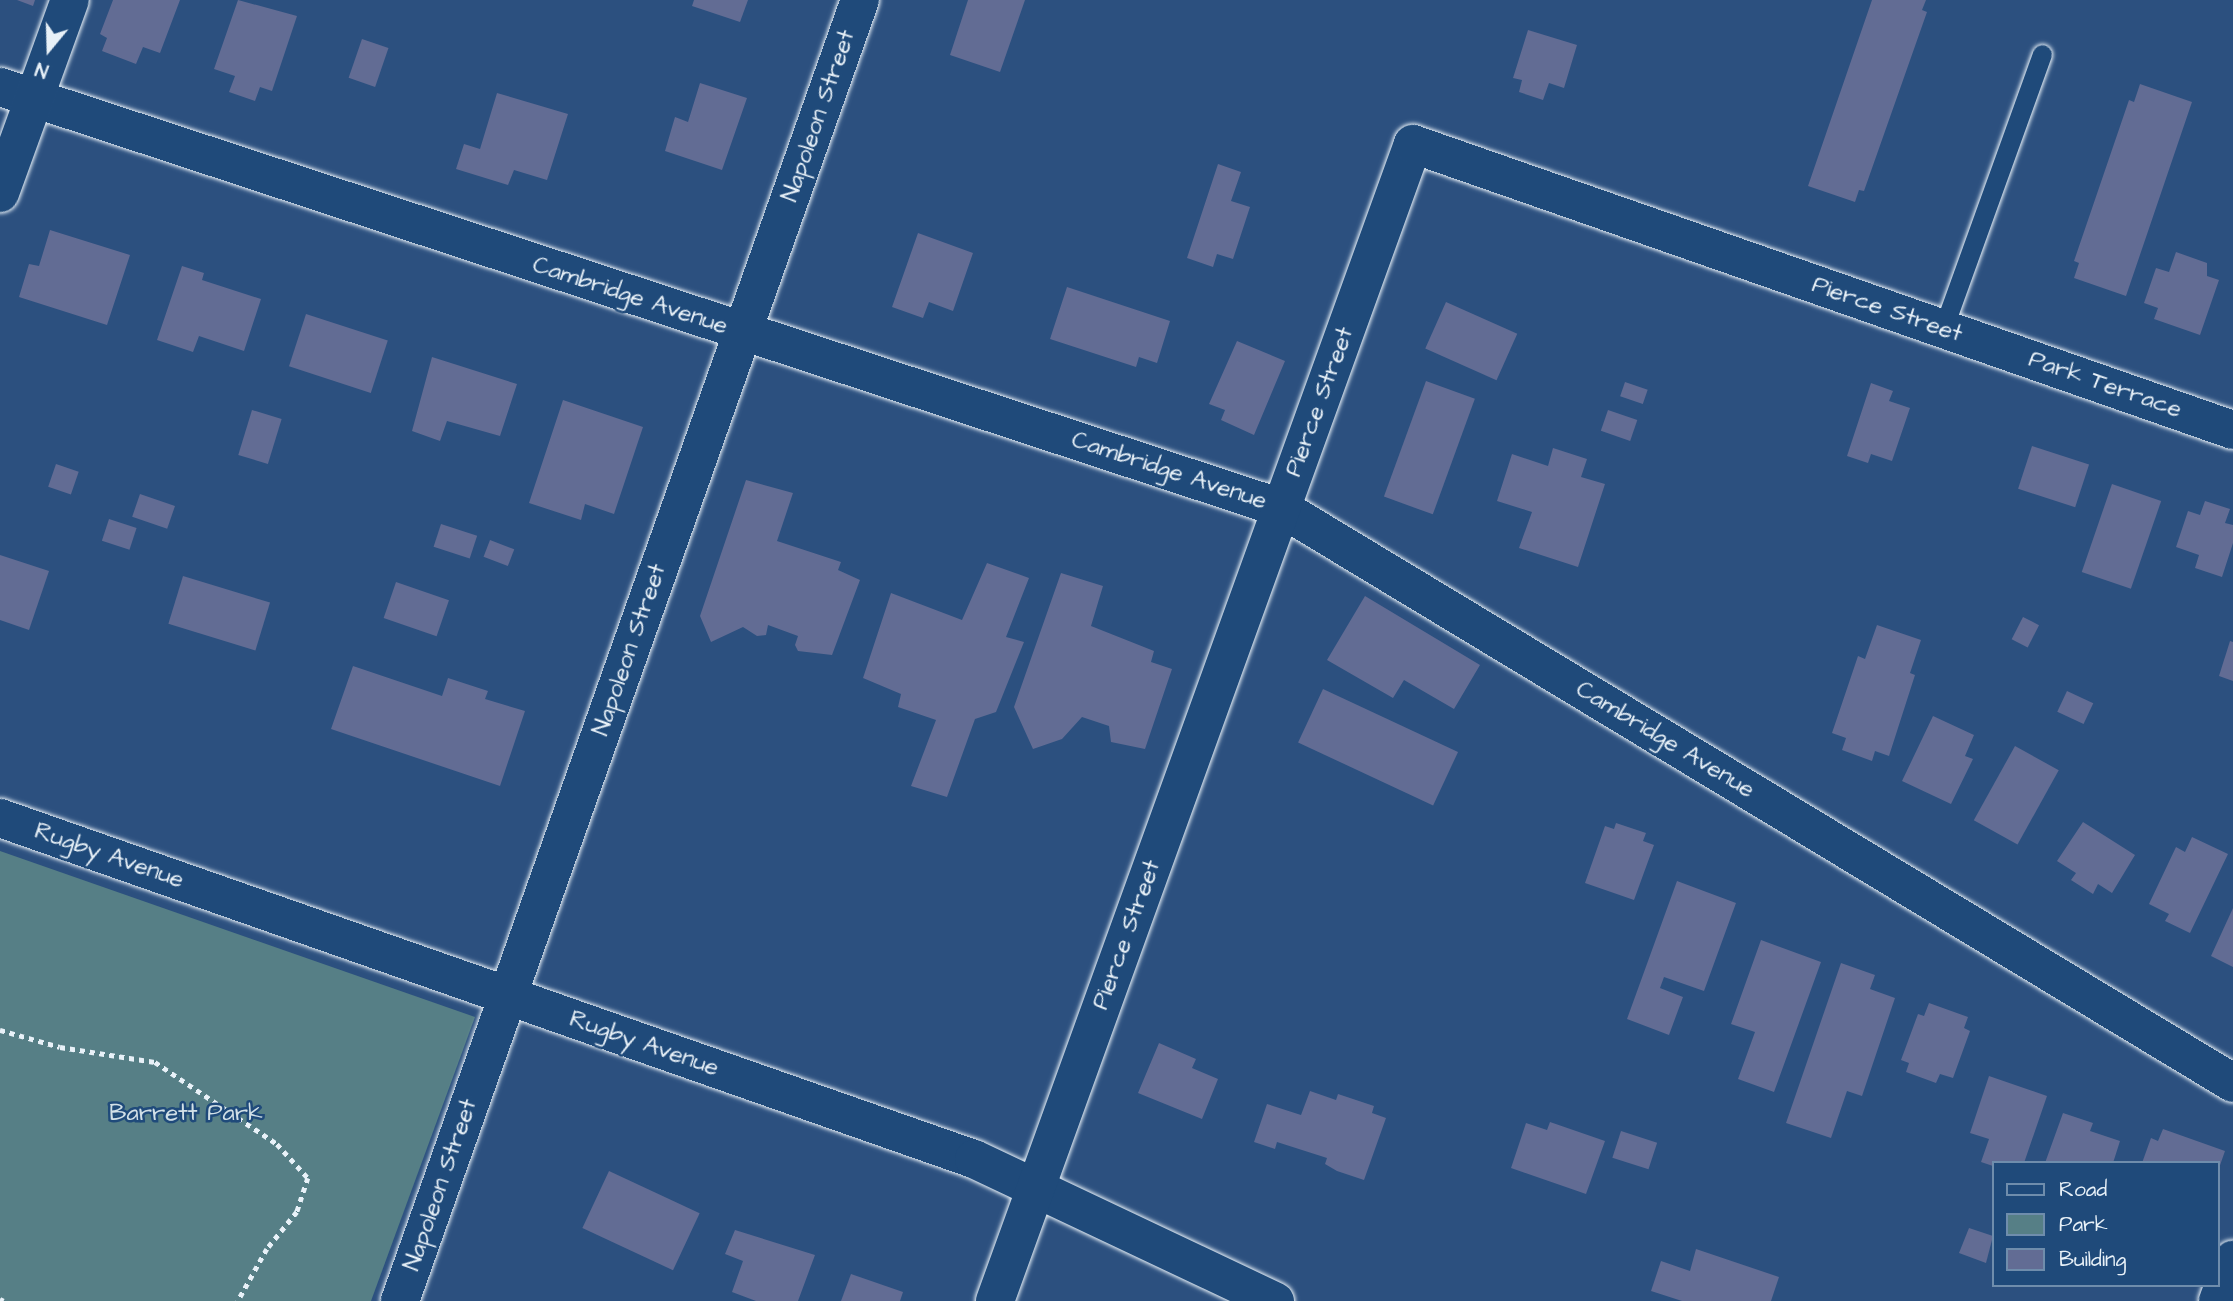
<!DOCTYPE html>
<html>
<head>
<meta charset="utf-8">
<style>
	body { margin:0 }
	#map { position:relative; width:2233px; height:1301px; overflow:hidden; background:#2c507f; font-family:"Architects Daughter",sans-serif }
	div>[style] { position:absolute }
	.green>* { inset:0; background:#567f86 }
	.building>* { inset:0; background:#626c94; transform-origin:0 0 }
	.path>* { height:4.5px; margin-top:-2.25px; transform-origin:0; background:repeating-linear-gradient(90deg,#e8f1f8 0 5px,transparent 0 10px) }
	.roads { filter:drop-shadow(0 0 2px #e8f1f8) drop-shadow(0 0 2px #e8f1f8) }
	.service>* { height:19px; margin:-9.5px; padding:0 9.5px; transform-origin:9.5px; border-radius:9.5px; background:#1f4a7a }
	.minor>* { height:38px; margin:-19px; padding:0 19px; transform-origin:19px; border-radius:19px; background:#1f4a7a }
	span { translate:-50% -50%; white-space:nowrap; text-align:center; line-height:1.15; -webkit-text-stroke:5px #1f4a7a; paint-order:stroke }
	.street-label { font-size:24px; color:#e8f1f8 }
	.park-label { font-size:24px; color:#d2e0e7 }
	.legend { position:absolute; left:1992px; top:1161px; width:228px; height:126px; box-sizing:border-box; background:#1f4a7a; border:2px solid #6f8dac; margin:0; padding:9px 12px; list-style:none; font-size:21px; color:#e8f1f8 }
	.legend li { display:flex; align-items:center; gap:14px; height:35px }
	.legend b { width:35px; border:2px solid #6f8dac }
	.north { position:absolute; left:14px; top:14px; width:70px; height:70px; -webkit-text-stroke:5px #1f4a7a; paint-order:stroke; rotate:199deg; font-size:19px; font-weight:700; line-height:28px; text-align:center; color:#e8f1f8 }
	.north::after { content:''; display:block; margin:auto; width:24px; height:32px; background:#e8f1f8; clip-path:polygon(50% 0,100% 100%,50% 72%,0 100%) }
</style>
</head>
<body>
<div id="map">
	<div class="green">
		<i style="clip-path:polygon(0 851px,475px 1017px,371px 1301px,0 1301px)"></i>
	</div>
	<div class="building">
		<i style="clip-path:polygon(17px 0,35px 0,33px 6px)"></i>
		<i style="clip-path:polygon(113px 0,180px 0,160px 53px,143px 47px,136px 64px,102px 51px,107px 38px,100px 34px)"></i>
		<i style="clip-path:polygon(238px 0,297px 16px,272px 91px,260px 87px,255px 101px,229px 92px,235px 76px,214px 69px)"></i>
		<i style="clip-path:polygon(694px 0,748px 0,740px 22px,692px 6px)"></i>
		<i style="clip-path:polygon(968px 0,1025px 0,1000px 72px,950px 55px)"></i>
		<i style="clip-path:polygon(1872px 0,1926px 0,1922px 10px,1927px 12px,1864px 191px,1859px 190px,1855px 202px,1808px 186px)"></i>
		<i style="clip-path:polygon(1528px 30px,1577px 45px,1564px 88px,1549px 83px,1543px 100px,1519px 92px,1522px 80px,1513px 78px)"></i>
		<i style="left:362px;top:39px;width:28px;height:41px;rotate:19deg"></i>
		<i style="clip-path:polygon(700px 83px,747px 98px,722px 170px,665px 151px,675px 117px,688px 122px)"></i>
		<i style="clip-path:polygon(2140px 84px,2192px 102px,2126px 296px,2074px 278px,2079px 263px,2074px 261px,2129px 100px,2134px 102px)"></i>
		<i style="clip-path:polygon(497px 93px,568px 114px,547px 180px,514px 170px,508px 185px,456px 169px,464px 144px,480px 149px)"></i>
		<i style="clip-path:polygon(1218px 164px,1241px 172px,1231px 201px,1250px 207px,1233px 259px,1217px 254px,1213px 267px,1187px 258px)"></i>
		<i style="clip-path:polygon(50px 230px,130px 255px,107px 325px,19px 297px,29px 264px,39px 266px)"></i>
		<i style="clip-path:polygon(918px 233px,973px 253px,953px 311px,929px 302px,923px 318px,892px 307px)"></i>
		<i style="clip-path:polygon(2176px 252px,2207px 263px,2207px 276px,2219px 280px,2200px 335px,2154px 319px,2158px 308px,2144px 303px,2156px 268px,2169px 272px)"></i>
		<i style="clip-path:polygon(182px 266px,204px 273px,202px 280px,261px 299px,244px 351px,199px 336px,193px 352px,157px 340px)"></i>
		<i style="clip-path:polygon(1067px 287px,1170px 321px,1157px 363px,1139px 357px,1136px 367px,1050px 339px)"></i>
		<i style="left:1446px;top:302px;width:78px;height:51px;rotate:24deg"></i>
		<i style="left:306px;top:314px;width:86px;height:55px;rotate:18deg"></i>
		<i style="clip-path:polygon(1237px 341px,1285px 361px,1254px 435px,1221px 420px,1225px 410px,1209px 404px)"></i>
		<i style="clip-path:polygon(432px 357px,517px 384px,500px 436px,447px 421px,440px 441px,412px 431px)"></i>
		<i style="left:1426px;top:381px;width:52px;height:123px;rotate:20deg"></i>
		<i style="left:1625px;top:382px;width:24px;height:15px;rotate:19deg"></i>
		<i style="clip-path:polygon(1871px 383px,1893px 391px,1889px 401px,1910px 408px,1892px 461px,1871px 454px,1868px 463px,1847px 456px)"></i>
		<i style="clip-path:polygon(563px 400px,643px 427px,614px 514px,585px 504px,581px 520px,529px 503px)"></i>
		<i style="left:252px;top:410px;width:31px;height:47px;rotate:17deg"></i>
		<i style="left:1608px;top:410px;width:31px;height:22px;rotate:19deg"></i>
		<i style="left:2032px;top:446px;width:60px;height:45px;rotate:18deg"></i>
		<i style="clip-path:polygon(1553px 448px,1587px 459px,1581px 477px,1605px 484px,1578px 567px,1519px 548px,1532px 512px,1497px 501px,1512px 454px,1548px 466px)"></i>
		<i style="left:56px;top:464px;width:24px;height:24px;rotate:19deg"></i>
		<i style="clip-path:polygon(746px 480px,793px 493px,777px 541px,841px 562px,838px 570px,860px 580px,832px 655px,798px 651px,795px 645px,798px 636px,768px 625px,766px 635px,757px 636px,743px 627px,711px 642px,700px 616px)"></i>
		<i style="left:2112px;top:484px;width:52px;height:93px;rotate:19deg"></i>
		<i style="left:140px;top:494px;width:37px;height:24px;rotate:19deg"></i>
		<i style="clip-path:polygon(2205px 501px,2230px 509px,2225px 523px,2233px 525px,2233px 543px,2222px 577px,2195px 568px,2199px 555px,2176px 547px,2188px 511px,2200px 515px)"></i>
		<i style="left:109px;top:519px;width:29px;height:23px;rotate:18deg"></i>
		<i style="left:441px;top:524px;width:38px;height:24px;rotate:18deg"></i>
		<i style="left:490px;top:540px;width:26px;height:18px;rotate:21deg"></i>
		<i style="clip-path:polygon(0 555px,49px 571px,29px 630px,0 620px)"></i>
		<i style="clip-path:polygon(987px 563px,1029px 578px,1006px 637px,1024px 642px,996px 712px,975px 719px,947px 797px,911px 786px,936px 720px,898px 707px,901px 694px,863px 678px,891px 593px,962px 620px)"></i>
		<i style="clip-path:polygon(1061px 573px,1103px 586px,1091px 626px,1154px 651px,1151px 662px,1172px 669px,1145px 749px,1111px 742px,1109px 726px,1082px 717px,1062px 739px,1033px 749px,1014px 707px)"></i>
		<i style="left:183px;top:576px;width:91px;height:50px;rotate:17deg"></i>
		<i style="left:396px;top:582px;width:56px;height:38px;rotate:19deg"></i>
		<i style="clip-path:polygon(1365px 596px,1480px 665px,1454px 709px,1404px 680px,1393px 698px,1327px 660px)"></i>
		<i style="left:2023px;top:617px;width:18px;height:25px;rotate:27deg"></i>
		<i style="clip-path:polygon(1877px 625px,1921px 640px,1910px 673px,1915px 675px,1889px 756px,1875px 751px,1872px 761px,1842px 750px,1846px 738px,1832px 733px,1858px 656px,1865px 659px)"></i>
		<i style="clip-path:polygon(2230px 641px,2233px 642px,2233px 681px,2219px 676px)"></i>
		<i style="clip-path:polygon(353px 666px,442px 696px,448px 678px,488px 691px,485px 699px,525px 711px,500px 786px,331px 729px)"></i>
		<i style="left:1323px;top:689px;width:149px;height:59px;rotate:25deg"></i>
		<i style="left:2067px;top:691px;width:29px;height:23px;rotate:25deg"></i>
		<i style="clip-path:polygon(1933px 716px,1974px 735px,1965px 756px,1973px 759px,1951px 804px,1902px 781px)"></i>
		<i style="left:2015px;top:746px;width:50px;height:85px;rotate:29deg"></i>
		<i style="clip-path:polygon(2083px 822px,2135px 855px,2112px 893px,2098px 884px,2093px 894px,2071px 880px,2076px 873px,2057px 861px)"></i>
		<i style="clip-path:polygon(1616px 823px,1646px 833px,1643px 841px,1654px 845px,1634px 900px,1585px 883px,1605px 826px,1614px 829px)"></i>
		<i style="clip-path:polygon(2192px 837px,2228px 854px,2190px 933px,2165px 921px,2169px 914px,2149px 904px,2176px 847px,2185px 852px)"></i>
		<i style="clip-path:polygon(1677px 881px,1736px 903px,1704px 991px,1664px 977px,1660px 988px,1683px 997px,1669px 1035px,1627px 1019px)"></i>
		<i style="clip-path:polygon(2233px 908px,2233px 967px,2211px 956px)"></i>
		<i style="clip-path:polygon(1761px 940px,1821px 962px,1774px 1092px,1738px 1079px,1755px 1032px,1731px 1024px)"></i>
		<i style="clip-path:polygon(1841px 963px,1875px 975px,1870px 989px,1895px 998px,1862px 1096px,1847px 1091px,1831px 1138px,1786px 1123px)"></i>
		<i style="clip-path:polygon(1929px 1003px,1968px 1017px,1964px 1028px,1970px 1031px,1953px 1078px,1940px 1074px,1936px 1083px,1906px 1072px,1909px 1063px,1901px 1060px,1918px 1014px,1924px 1016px)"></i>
		<i style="clip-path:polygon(1159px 1043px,1196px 1059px,1192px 1068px,1218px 1079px,1202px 1119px,1138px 1093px)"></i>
		<i style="clip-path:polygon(1989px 1076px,2047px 1096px,2024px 1163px,1993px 1166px,1981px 1162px,1989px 1139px,1970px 1133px)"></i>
		<i style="clip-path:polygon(1310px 1091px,1336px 1100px,1338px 1094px,1374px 1106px,1372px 1113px,1386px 1118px,1364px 1180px,1337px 1171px,1325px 1164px,1327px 1158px,1277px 1142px,1275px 1149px,1254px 1142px,1267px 1104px,1301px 1115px)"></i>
		<i style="clip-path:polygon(2063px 1113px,2093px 1123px,2090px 1131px,2120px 1141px,2113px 1163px,2045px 1163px)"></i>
		<i style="clip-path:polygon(1550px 1122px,1605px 1141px,1586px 1194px,1511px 1168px,1526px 1123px,1547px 1130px)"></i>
		<i style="clip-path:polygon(2163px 1129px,2225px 1151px,2218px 1171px,2217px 1163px,2142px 1163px,2151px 1138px,2158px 1141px)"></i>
		<i style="left:1621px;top:1131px;width:38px;height:28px;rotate:18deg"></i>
		<i style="left:609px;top:1171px;width:100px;height:63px;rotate:25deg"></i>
		<i style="clip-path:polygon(1969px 1228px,1993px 1236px,1986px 1263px,1959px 1253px)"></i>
		<i style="clip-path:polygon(735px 1230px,815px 1255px,798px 1301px,756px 1301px,732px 1292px,743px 1261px,725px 1254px)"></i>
		<i style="clip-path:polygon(1696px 1249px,1779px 1277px,1771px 1301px,1682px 1301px,1651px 1291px,1661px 1261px,1690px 1271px)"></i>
		<i style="clip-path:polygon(851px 1274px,903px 1292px,900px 1301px,841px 1301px)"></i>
	</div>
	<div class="path">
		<i style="left:0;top:1030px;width:62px;rotate:15.8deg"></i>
		<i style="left:60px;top:1047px;width:96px;rotate:9deg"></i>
		<i style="left:155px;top:1062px;width:147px;rotate:33.9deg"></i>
		<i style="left:277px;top:1144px;width:46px;rotate:47.6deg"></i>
		<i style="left:308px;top:1178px;width:36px;rotate:108deg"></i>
		<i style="left:297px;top:1212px;width:48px;rotate:129deg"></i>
		<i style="left:267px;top:1249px;width:60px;rotate:119.1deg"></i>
		<i style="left:0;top:1299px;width:4px;rotate:27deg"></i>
	</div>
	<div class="roads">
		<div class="service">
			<i style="left:1943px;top:329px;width:292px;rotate:-70.2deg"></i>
		</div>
		<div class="minor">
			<i style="left:0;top:87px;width:1348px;rotate:18.19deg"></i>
			<i style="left:1281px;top:508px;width:1112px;rotate:31.13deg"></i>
			<i style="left:0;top:193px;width:205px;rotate:-70.1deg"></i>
			<i style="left:0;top:818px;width:1032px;rotate:19.3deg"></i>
			<i style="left:974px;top:1159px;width:333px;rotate:25.3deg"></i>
			<i style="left:400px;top:1301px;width:1380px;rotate:-70.53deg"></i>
			<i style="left:995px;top:1301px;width:1230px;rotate:-70.14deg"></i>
			<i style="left:1413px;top:144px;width:868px;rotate:19.23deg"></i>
			<i style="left:2218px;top:1301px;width:44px;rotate:-69.9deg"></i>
		</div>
	</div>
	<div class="street-label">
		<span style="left:819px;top:116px;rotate:-71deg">Napoleon Street</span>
		<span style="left:630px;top:296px;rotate:18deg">Cambridge Avenue</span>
		<span style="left:1887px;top:310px;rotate:19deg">Pierce Street</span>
		<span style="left:2105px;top:385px;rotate:19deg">Park Terrace</span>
		<span style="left:1320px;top:402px;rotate:-70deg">Pierce Street</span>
		<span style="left:1169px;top:471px;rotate:18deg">Cambridge Avenue</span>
		<span style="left:630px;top:650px;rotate:-71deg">Napoleon Street</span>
		<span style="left:1665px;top:740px;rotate:31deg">Cambridge Avenue</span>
		<span style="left:109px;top:856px;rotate:19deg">Rugby Avenue</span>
		<span style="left:1127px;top:935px;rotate:-70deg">Pierce Street</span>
		<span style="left:644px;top:1044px;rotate:19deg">Rugby Avenue</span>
		<span style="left:441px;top:1185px;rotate:-71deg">Napoleon Street</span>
	</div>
	<div class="park-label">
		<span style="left:186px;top:1114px">Barrett Park</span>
	</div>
	<ul class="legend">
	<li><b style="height:9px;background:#1f4a7a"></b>Road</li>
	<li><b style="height:19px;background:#567f86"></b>Park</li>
	<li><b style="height:19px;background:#626c94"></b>Building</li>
	</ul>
	<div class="north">N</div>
</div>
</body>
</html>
